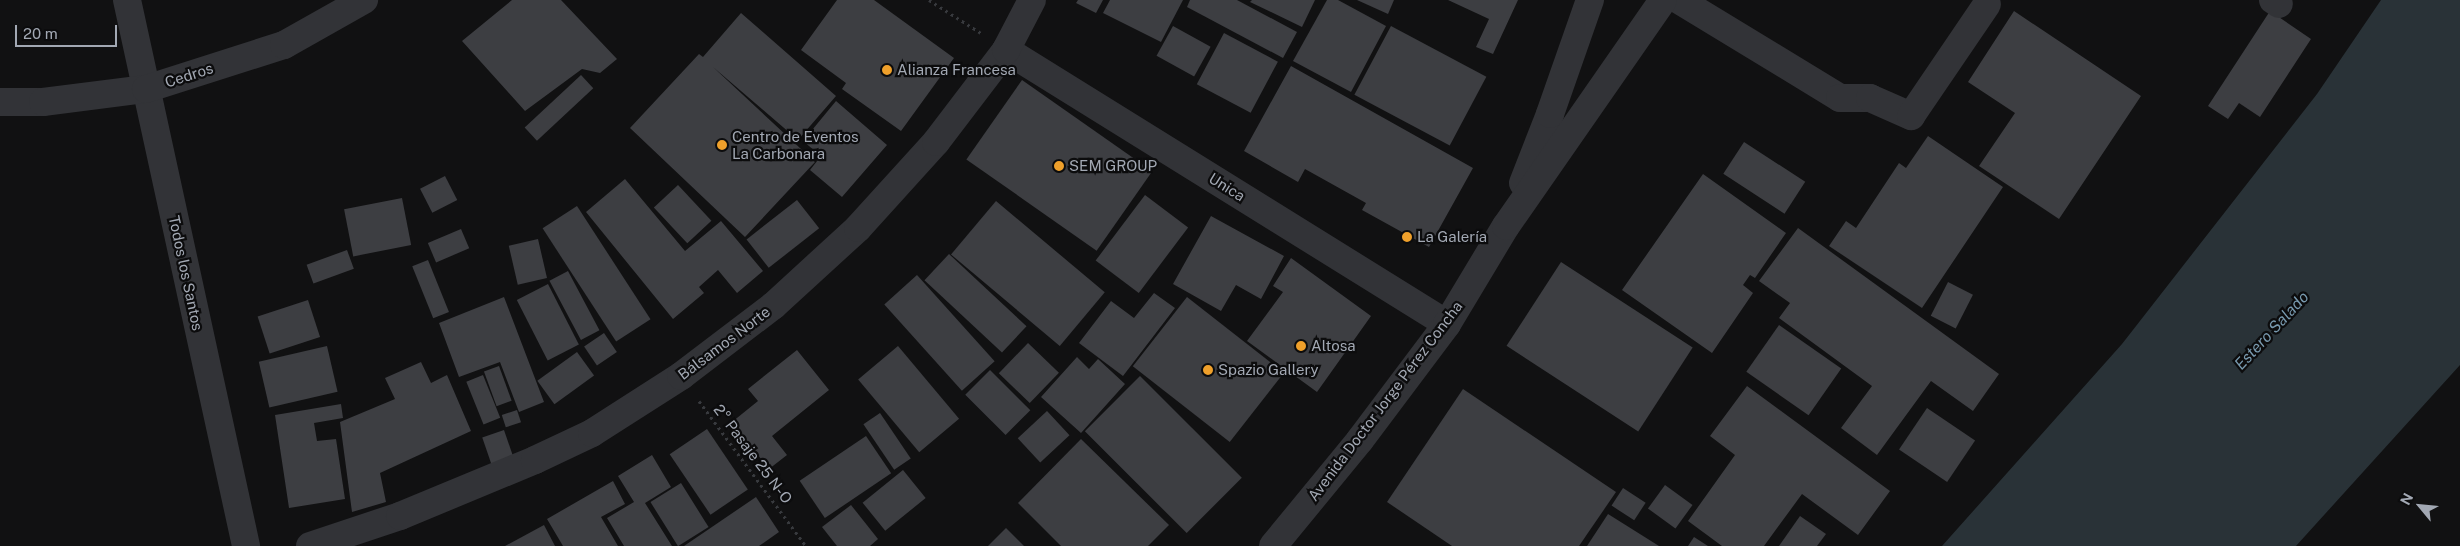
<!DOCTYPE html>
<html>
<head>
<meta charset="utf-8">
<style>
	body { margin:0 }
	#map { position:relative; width:2460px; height:546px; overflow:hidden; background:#111112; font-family:"Public Sans",sans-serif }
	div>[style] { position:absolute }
	.water>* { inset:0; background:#293237 }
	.building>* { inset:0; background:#3d3e42; transform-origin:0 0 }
	.path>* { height:3px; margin-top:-1.5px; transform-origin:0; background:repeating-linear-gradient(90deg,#383a3e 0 2.5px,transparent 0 6.5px) }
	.minor>* { height:28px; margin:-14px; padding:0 14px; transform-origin:14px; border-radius:14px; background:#323337 }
	.tertiary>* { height:28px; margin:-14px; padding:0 14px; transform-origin:14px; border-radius:14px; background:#323337 }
	.dots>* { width:14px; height:14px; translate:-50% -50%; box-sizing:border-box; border:2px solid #0c0c0d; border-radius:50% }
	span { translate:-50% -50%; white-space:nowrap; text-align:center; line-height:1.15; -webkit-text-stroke:4.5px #0c0c0d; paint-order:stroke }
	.poi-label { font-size:15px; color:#a2a8b3 }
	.left { translate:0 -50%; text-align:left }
	.street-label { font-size:15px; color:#a2a8b3 }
	.water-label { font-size:16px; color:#7899ae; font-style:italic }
	.north { position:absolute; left:2395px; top:481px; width:50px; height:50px; -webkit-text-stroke:4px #0c0c0d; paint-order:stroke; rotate:298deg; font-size:14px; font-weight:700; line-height:20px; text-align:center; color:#a2a8b3 }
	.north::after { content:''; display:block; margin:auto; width:18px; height:22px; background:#a2a8b3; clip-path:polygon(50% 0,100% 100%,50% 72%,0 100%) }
	.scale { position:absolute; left:15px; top:25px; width:102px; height:22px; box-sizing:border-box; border:2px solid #a2a8b3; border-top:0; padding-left:6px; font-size:15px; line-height:18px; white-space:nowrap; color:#a2a8b3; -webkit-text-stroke:4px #0c0c0d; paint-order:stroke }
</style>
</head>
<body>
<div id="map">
	<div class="water">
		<i style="clip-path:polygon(2381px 0,2460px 0,2460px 365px,2296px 546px,1942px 546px,2122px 344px,2317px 94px)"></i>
	</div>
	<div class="building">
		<i style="clip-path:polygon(512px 0,561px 0,617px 59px,600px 73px,582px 69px,525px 111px,462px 41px)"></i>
		<i style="clip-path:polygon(837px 0,874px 0,954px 58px,901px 131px,842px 89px,846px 83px,801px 50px)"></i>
		<i style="clip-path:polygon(1078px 0,1103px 0,1096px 13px,1076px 3px)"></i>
		<i style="clip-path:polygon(1110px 0,1183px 0,1161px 42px,1103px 13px)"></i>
		<i style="clip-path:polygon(1190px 0,1237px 0,1297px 32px,1283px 58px,1187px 7px)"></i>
		<i style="clip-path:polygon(1252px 0,1315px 0,1302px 27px,1250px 2px)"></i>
		<i style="clip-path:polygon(1327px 0,1338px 0,1386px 26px,1351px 92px,1293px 61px)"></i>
		<i style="clip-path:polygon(1357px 0,1394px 0,1388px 14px)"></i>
		<i style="clip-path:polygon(1448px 0,1518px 0,1493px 54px,1476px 47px,1489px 19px)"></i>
		<i style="clip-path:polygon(2014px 11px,2141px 96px,2059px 219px,1979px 166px,2015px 113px,1968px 82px)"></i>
		<i style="clip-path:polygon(2270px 11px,2311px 39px,2260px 117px,2239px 103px,2228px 119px,2208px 106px)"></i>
		<i style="clip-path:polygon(741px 13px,836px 96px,798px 140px,713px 67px,815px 162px,745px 237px,630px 128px,699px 54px,703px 57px)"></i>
		<i style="left:1173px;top:26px;width:43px;height:34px;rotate:29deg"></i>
		<i style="left:1391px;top:26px;width:108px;height:78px;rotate:28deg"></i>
		<i style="left:1224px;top:33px;width:61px;height:58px;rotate:28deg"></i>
		<i style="clip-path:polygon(1291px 66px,1473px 168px,1429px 247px,1362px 210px,1366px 203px,1305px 169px,1298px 182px,1244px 151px)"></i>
		<i style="left:581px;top:75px;width:18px;height:77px;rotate:47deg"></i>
		<i style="left:1022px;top:80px;width:159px;height:97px;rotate:35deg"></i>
		<i style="clip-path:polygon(836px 101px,887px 145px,842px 197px,810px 170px,821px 156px,803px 141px)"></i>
		<i style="clip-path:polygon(1928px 136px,2003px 187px,1922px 308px,1829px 246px,1846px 221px,1856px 228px,1899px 163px,1906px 168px)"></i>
		<i style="left:1744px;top:142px;width:73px;height:38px;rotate:33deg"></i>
		<i style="clip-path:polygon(1703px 174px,1786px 233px,1755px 278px,1750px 275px,1743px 285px,1753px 293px,1712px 353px,1622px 290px)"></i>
		<i style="left:445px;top:176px;width:27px;height:28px;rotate:63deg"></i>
		<i style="clip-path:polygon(625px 179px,685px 251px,721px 221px,763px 271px,737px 293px,718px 270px,699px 287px,704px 293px,673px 319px,586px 212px)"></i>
		<i style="left:678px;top:185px;width:49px;height:33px;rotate:47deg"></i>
		<i style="left:1145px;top:195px;width:54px;height:82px;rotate:37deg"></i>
		<i style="left:402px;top:198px;width:48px;height:59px;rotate:79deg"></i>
		<i style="left:797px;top:200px;width:36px;height:64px;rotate:52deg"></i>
		<i style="left:996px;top:201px;width:142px;height:70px;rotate:40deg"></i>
		<i style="left:577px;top:206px;width:135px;height:41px;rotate:57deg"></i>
		<i style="clip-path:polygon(1211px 216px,1284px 256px,1261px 299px,1236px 285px,1221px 311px,1173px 284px)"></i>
		<i style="clip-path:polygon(1798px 228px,1999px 374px,1973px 411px,1931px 381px,1877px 455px,1841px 428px,1872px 386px,1779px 318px,1790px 303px,1759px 281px)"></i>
		<i style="left:461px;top:229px;width:21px;height:36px;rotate:67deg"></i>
		<i style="left:538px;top:239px;width:40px;height:30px;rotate:77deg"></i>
		<i style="left:347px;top:250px;width:20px;height:43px;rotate:70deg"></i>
		<i style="left:949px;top:254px;width:106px;height:36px;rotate:43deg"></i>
		<i style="clip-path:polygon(1291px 258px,1371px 316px,1317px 392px,1247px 341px,1283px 292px,1273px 286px)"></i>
		<i style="left:428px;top:260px;width:56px;height:17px;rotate:68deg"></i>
		<i style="left:1561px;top:262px;width:157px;height:100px;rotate:33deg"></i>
		<i style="left:568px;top:271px;width:67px;height:21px;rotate:62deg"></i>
		<i style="left:917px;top:275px;width:116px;height:44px;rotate:48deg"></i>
		<i style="left:1948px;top:282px;width:28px;height:38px;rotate:27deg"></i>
		<i style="left:548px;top:284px;width:68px;height:35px;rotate:63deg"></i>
		<i style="clip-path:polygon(1154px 293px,1175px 308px,1123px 376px,1079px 343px,1111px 301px,1134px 318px)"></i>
		<i style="clip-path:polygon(504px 297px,544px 402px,519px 412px,500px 362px,459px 377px,439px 323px)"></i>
		<i style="left:1187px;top:297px;width:123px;height:88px;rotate:38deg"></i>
		<i style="left:308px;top:300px;width:39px;height:53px;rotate:72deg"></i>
		<i style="left:1779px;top:325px;width:76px;height:57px;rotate:35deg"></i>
		<i style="left:604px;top:333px;width:23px;height:24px;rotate:56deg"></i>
		<i style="left:1028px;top:343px;width:43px;height:42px;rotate:44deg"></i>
		<i style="left:327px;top:346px;width:47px;height:70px;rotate:77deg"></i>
		<i style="left:898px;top:346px;width:95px;height:52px;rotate:50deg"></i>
		<i style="clip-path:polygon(797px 350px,829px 390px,772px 436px,787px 455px,769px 469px,732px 422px,758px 401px,748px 389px)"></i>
		<i style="left:577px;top:352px;width:29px;height:49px;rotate:54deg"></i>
		<i style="clip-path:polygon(1077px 357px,1089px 369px,1098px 359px,1125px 384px,1081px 433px,1041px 397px)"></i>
		<i style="clip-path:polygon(421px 362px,431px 383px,447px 375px,471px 431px,380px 473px,386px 502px,352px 512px,340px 422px,395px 399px,385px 378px)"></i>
		<i style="left:499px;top:366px;width:37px;height:16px;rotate:70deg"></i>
		<i style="left:990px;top:370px;width:57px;height:35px;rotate:45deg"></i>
		<i style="left:483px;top:375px;width:46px;height:18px;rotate:68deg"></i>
		<i style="left:1140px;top:376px;width:144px;height:78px;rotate:45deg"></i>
		<i style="clip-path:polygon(1747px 386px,1890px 491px,1858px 535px,1802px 494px,1764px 546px,1722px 546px,1688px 521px,1735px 455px,1710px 436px)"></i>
		<i style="clip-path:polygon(1463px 389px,1616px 492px,1579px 546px,1452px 546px,1387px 502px)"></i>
		<i style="clip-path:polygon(341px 404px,343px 418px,314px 423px,317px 441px,336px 439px,345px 499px,289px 508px,275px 415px)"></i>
		<i style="left:1927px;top:408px;width:58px;height:50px;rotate:34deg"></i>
		<i style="left:517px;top:410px;width:13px;height:16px;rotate:72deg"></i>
		<i style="left:1047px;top:411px;width:33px;height:40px;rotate:47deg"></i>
		<i style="left:880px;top:413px;width:55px;height:20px;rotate:56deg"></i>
		<i style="left:707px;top:429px;width:73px;height:45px;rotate:56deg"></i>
		<i style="left:504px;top:430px;width:34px;height:23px;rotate:71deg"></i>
		<i style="left:866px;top:436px;width:45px;height:80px;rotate:56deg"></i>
		<i style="clip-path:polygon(1081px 439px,1169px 525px,1148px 546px,1061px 546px,1018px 503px)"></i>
		<i style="clip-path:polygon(652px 455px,671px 487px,645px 503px,672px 546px,624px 546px,607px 518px,634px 502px,618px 476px)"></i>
		<i style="left:903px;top:470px;width:36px;height:52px;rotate:51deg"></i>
		<i style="clip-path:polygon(613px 481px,625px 504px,601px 517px,618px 546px,563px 546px,547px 519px)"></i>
		<i style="left:681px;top:483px;width:52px;height:36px;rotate:58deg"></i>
		<i style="left:1665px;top:485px;width:34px;height:29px;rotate:36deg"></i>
		<i style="left:1623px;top:488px;width:27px;height:21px;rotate:33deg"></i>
		<i style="clip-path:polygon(756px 497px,779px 532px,759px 546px,684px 546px)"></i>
		<i style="clip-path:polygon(851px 505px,878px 539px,870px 546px,837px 546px,822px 527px)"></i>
		<i style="clip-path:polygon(1608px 514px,1659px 546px,1587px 546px)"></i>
		<i style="clip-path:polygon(1800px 516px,1826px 534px,1817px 546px,1779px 546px)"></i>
		<i style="clip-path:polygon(544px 525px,555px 546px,505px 546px)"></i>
		<i style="clip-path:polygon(1006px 528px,1024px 546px,988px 546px)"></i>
		<i style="clip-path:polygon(1694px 537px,1708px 546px,1688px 546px)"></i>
	</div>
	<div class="path">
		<i style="left:929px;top:0;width:62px;rotate:32.4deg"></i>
		<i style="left:699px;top:401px;width:180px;rotate:53.6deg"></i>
	</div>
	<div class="minor">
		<i style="left:127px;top:0;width:559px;rotate:77.7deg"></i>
		<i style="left:1679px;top:0;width:188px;rotate:31.3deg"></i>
		<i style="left:1840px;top:98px;width:30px"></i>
		<i style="left:1870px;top:98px;width:45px;rotate:23.7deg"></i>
		<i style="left:1911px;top:116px;width:135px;rotate:-55.8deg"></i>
		<i style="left:2273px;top:0;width:7px;rotate:34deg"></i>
		<i style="left:1006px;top:50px;width:519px;rotate:31.85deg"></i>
		<i style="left:0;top:102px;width:43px"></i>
		<i style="left:43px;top:102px;width:104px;rotate:-7.2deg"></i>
		<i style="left:146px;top:89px;width:145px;rotate:-17.7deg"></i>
		<i style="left:284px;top:45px;width:92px;rotate:-29.4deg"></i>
		<i style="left:310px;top:546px;width:95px;rotate:-18.4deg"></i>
		<i style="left:400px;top:516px;width:146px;rotate:-22.5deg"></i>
		<i style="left:535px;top:460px;width:63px;rotate:-25.3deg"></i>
		<i style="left:592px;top:433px;width:106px;rotate:-32.6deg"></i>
		<i style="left:681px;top:376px;width:116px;rotate:-37.3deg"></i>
		<i style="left:773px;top:306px;width:115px;rotate:-42.5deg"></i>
		<i style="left:858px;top:228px;width:116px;rotate:-47.8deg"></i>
		<i style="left:936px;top:142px;width:116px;rotate:-52.7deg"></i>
		<i style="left:1006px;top:50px;width:56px;rotate:-62.5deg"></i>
	</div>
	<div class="tertiary">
		<i style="left:1523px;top:183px;width:74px;rotate:-68.6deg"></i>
		<i style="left:1550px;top:114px;width:121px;rotate:-70.7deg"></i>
		<i style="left:1273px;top:546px;width:137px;rotate:-50.6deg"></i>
		<i style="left:1360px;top:440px;width:145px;rotate:-53.1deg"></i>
		<i style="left:1447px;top:324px;width:114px;rotate:-59deg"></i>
		<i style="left:1506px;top:226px;width:275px;rotate:-55.2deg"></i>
	</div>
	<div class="dots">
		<i style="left:887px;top:70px;background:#efa02b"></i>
		<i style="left:722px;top:145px;background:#efa02b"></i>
		<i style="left:1059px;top:166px;background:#efa02b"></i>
		<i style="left:1407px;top:237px;background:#efa02b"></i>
		<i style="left:1301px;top:346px;background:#efa02b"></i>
		<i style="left:1208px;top:370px;background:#efa02b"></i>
	</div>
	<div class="poi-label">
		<span class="left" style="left:897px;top:70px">Alianza Francesa</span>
		<span class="left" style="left:732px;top:145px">Centro de Eventos<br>La Carbonara</span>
		<span class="left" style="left:1069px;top:166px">SEM GROUP</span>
		<span class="left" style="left:1417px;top:237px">La Galería</span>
		<span class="left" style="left:1311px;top:346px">Altosa</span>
		<span class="left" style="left:1218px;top:370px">Spazio Gallery</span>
	</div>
	<div class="street-label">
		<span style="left:189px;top:75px;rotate:-18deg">Cedros</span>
		<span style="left:1227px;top:187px;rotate:32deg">Unica</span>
		<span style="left:186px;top:273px;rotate:78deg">Todos los Santos</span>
		<span style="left:724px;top:343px;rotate:-37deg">Bálsamos Norte</span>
		<span style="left:1385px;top:401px;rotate:-53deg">Avenida Doctor Jorge Pérez Concha</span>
		<span style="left:753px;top:454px;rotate:53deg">2° Pasaje 25 N-O</span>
	</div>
	<div class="water-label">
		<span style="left:2272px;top:331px;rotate:-47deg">Estero Salado</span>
	</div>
	<div class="north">N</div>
	<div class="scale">20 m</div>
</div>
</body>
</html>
